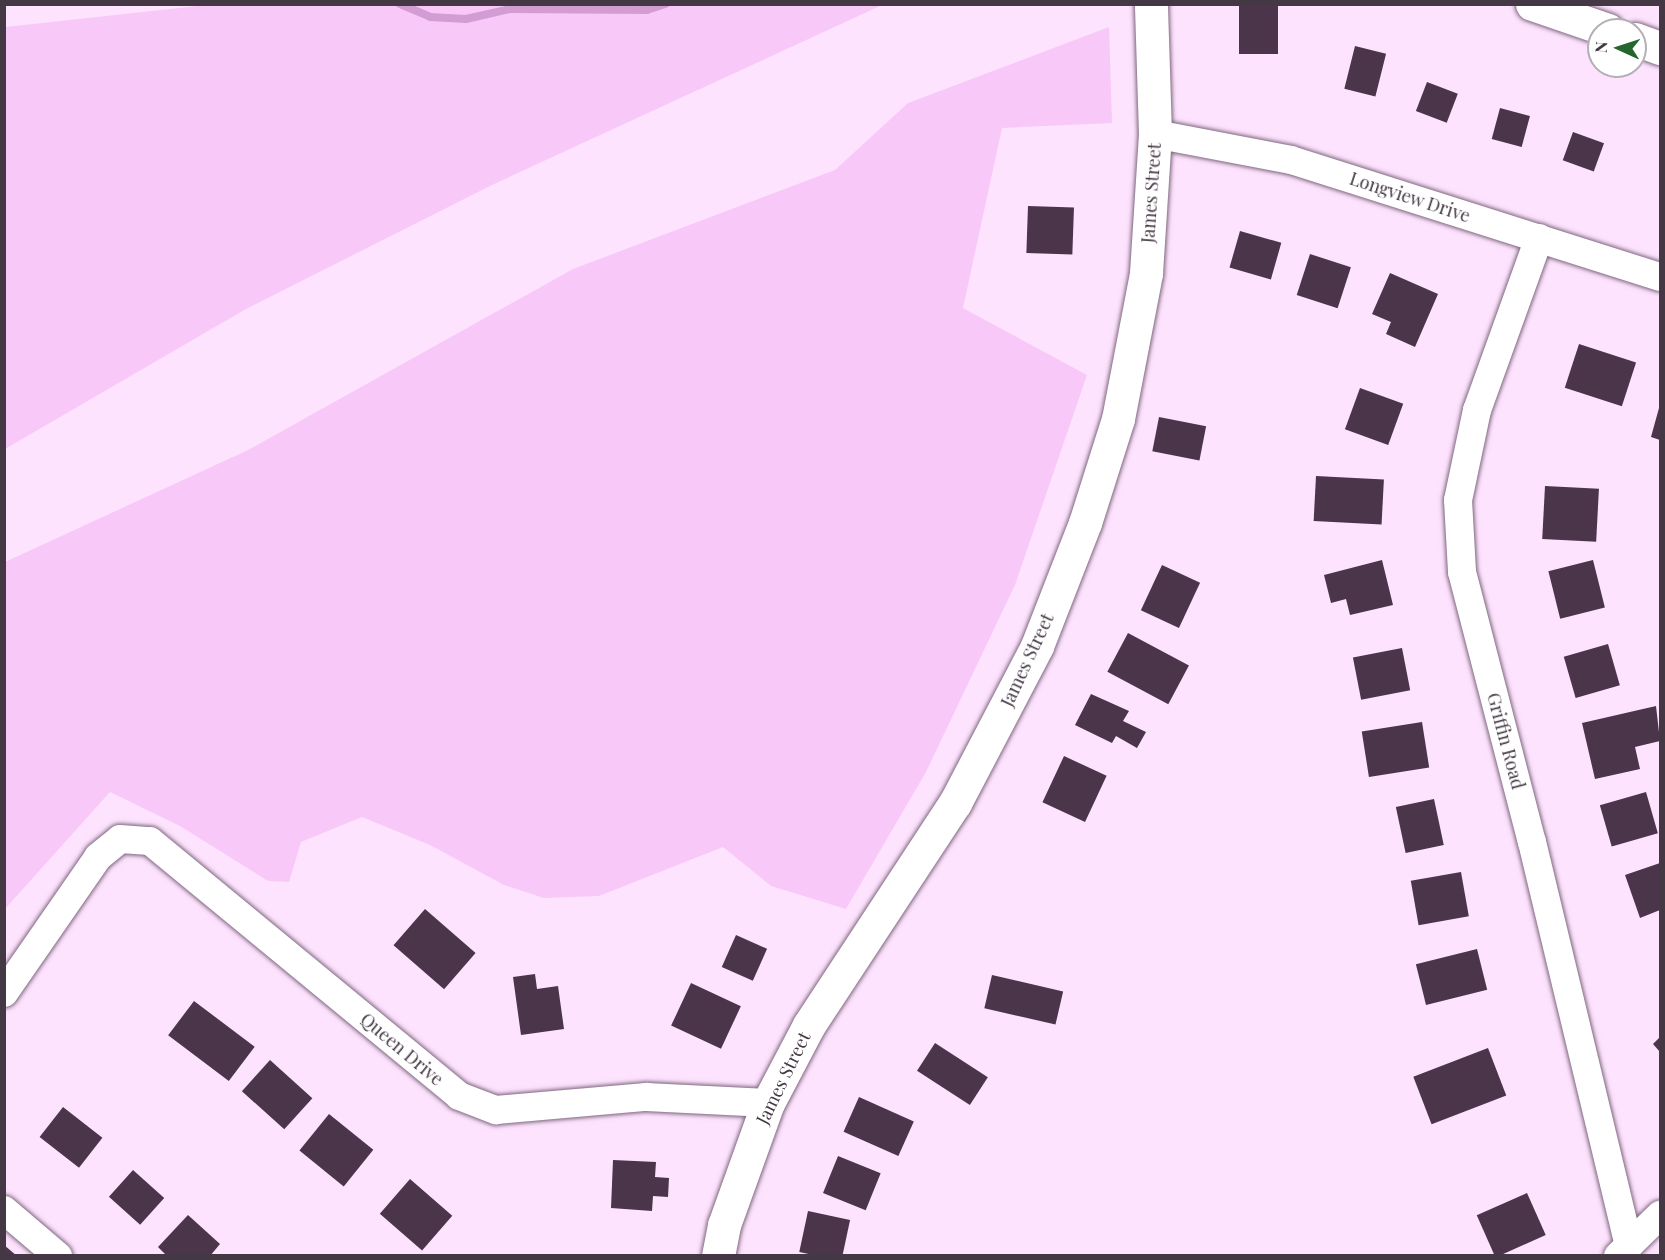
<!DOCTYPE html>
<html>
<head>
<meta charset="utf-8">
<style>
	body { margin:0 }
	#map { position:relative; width:1665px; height:1260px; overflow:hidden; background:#fee3fe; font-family:"Playfair Display",serif }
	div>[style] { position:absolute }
	.green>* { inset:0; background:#f8c9f8 }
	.stream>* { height:8px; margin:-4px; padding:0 4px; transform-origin:4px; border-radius:4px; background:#d39dd3 }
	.building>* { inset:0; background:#4a354a; transform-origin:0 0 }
	.roads { filter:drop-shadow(0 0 2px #7f677f) drop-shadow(0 0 2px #7f677f) }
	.minor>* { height:28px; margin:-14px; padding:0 14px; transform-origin:14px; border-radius:14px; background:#fff }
	.tertiary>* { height:33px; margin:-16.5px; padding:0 16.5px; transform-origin:16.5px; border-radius:16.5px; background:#fff }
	span { translate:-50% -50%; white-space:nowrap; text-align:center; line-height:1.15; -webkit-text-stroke:6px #fff; paint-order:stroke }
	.street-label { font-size:18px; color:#433843 }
	.frame { position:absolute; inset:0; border:6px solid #433843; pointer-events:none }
	.north { position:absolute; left:1587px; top:18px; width:60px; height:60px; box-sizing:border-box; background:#fff; border:2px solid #b4afb4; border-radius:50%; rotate:273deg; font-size:16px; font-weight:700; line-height:24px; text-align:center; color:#433843 }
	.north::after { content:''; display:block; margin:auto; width:21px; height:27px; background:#25662f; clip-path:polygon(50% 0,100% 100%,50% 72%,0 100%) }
</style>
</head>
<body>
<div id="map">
	<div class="green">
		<i style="clip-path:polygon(216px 4px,882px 4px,882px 5px,492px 185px,246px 309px,5px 449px,5px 27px)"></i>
		<i style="clip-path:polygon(1109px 27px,1112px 123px,1002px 128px,963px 308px,1087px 375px,1015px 585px,926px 772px,846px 909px,771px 886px,723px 847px,599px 896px,544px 898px,504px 885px,430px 845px,362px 817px,301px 842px,289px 882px,268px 881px,180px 826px,110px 792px,5px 909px,5px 562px,248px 450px,573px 269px,835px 170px,908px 103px)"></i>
	</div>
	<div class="stream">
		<i style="left:400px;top:4px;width:33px;rotate:23deg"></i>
		<i style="left:430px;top:17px;width:36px;rotate:3deg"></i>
		<i style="left:466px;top:19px;width:45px;rotate:-12.8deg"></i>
		<i style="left:510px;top:9px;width:137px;rotate:0.4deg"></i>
		<i style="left:647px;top:10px;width:20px;rotate:-18deg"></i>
	</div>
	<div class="building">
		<i style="left:1239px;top:4px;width:39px;height:50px"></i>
		<i style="left:1355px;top:46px;width:32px;height:44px;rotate:14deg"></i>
		<i style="left:1427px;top:82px;width:33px;height:31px;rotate:21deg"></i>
		<i style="left:1500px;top:108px;width:31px;height:32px;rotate:15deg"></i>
		<i style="left:1573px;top:132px;width:33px;height:30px;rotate:20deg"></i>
		<i style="left:1028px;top:206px;width:46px;height:47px;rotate:2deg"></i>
		<i style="left:1240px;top:231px;width:43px;height:38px;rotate:16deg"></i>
		<i style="left:1310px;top:254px;width:43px;height:43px;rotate:18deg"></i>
		<i style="clip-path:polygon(1390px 273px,1438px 294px,1415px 347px,1386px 334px,1391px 322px,1372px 314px)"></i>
		<i style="left:1579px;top:344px;width:60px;height:46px;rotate:18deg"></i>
		<i style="left:1360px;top:388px;width:46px;height:44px;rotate:20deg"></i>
		<i style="clip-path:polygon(1659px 408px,1660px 409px,1660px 440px,1651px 437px)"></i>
		<i style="left:1159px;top:417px;width:48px;height:35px;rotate:11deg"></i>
		<i style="left:1316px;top:476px;width:68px;height:45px;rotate:3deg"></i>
		<i style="left:1545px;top:486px;width:54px;height:53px;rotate:3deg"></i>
		<i style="clip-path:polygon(1382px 560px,1393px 605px,1350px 615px,1346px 599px,1331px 603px,1324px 575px)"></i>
		<i style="left:1593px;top:560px;width:49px;height:46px;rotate:76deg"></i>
		<i style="left:1162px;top:565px;width:42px;height:50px;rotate:25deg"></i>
		<i style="left:1128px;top:633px;width:69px;height:44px;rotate:28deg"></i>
		<i style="left:1608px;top:644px;width:43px;height:46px;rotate:74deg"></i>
		<i style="left:1402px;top:648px;width:43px;height:50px;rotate:79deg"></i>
		<i style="clip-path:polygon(1091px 694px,1129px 711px,1123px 721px,1146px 732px,1137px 748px,1116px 736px,1112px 743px,1075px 725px)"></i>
		<i style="clip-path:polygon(1656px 706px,1660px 741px,1635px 747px,1640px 769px,1595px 779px,1582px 723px)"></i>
		<i style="left:1422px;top:722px;width:46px;height:61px;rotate:81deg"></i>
		<i style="left:1064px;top:756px;width:47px;height:51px;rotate:25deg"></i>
		<i style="left:1646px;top:792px;width:43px;height:48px;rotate:74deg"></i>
		<i style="left:1434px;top:799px;width:47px;height:39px;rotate:78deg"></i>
		<i style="clip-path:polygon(1660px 863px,1660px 910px,1640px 918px,1625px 875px)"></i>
		<i style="left:1461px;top:872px;width:45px;height:51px;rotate:80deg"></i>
		<i style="left:425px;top:909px;width:67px;height:48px;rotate:41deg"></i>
		<i style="left:736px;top:935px;width:34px;height:35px;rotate:24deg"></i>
		<i style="left:1477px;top:949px;width:42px;height:63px;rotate:76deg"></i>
		<i style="clip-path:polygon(535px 974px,537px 989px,558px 986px,564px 1029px,521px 1035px,513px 977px)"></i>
		<i style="left:992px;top:975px;width:73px;height:34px;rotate:13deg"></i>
		<i style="left:691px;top:983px;width:55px;height:47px;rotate:25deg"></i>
		<i style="left:194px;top:1001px;width:76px;height:43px;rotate:37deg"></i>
		<i style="clip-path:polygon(1660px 1037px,1660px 1052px,1653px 1044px)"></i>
		<i style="left:935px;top:1043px;width:63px;height:33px;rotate:33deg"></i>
		<i style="left:1488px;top:1048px;width:51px;height:80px;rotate:69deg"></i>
		<i style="left:270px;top:1060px;width:57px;height:42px;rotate:42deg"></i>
		<i style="left:859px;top:1097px;width:60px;height:38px;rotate:24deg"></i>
		<i style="left:63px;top:1107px;width:50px;height:38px;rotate:38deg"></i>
		<i style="left:329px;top:1114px;width:57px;height:47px;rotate:39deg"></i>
		<i style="left:838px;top:1156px;width:46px;height:40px;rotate:22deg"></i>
		<i style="clip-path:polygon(613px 1160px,656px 1162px,655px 1177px,669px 1178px,668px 1197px,653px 1196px,652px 1211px,611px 1208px)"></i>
		<i style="left:133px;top:1170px;width:42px;height:36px;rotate:42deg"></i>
		<i style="left:410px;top:1179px;width:56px;height:46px;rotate:41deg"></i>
		<i style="left:1527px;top:1193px;width:46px;height:55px;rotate:66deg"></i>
		<i style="left:808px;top:1211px;width:43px;height:42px;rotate:12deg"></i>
		<i style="clip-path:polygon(188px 1215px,220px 1244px,210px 1256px,167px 1256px,158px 1247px)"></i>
		<i style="clip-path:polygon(4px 1245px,17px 1256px,4px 1256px)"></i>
	</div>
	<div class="roads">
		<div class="minor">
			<i style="left:1155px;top:134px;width:138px;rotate:10.8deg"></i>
			<i style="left:1291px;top:160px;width:387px;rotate:17.6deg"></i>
			<i style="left:1539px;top:238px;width:183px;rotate:109.8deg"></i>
			<i style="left:1477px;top:410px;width:92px;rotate:101.9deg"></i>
			<i style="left:1458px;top:500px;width:72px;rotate:86.8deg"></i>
			<i style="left:1462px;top:572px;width:279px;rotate:75.5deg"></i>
			<i style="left:1532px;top:842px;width:415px;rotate:76.5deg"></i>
			<i style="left:4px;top:993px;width:165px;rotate:-55.3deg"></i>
			<i style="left:98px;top:857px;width:28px;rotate:-39deg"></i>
			<i style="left:120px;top:839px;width:30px;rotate:4deg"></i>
			<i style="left:150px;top:841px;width:401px;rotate:39.5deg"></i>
			<i style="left:459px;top:1096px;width:40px;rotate:21deg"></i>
			<i style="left:496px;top:1110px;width:151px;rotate:-5deg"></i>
			<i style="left:646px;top:1097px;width:122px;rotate:2.8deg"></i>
			<i style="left:4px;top:1210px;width:71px;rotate:40.4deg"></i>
			<i style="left:1618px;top:1256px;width:59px;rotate:-44.3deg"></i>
		</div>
		<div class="tertiary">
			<i style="left:1532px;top:4px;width:80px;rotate:18.9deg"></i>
			<i style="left:1635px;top:39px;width:27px;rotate:20deg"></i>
			<i style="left:718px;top:1256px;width:32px;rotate:-79deg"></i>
			<i style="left:724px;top:1225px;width:130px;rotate:-70.2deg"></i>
			<i style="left:768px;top:1103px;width:88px;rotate:-62.3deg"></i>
			<i style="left:809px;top:1025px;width:266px;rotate:-56.7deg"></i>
			<i style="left:955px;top:803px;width:177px;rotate:-62.4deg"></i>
			<i style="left:1037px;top:646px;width:132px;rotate:-68.7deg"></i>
			<i style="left:1085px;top:523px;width:109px;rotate:-72.4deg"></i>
			<i style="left:1118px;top:419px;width:149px;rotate:-79.1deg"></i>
			<i style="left:1146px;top:273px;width:139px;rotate:-86.3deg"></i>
			<i style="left:1155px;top:134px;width:130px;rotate:-91.8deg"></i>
		</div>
	</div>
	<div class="street-label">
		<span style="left:1151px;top:193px;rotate:-86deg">James Street</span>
		<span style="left:1410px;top:197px;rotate:18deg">Longview Drive</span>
		<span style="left:1027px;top:660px;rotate:-65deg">James Street</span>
		<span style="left:1506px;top:741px;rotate:75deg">Griffin Road</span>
		<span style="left:402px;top:1049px;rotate:40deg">Queen Drive</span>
		<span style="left:783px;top:1078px;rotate:-64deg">James Street</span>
	</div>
	<div class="frame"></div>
	<div class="north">N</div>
</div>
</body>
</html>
